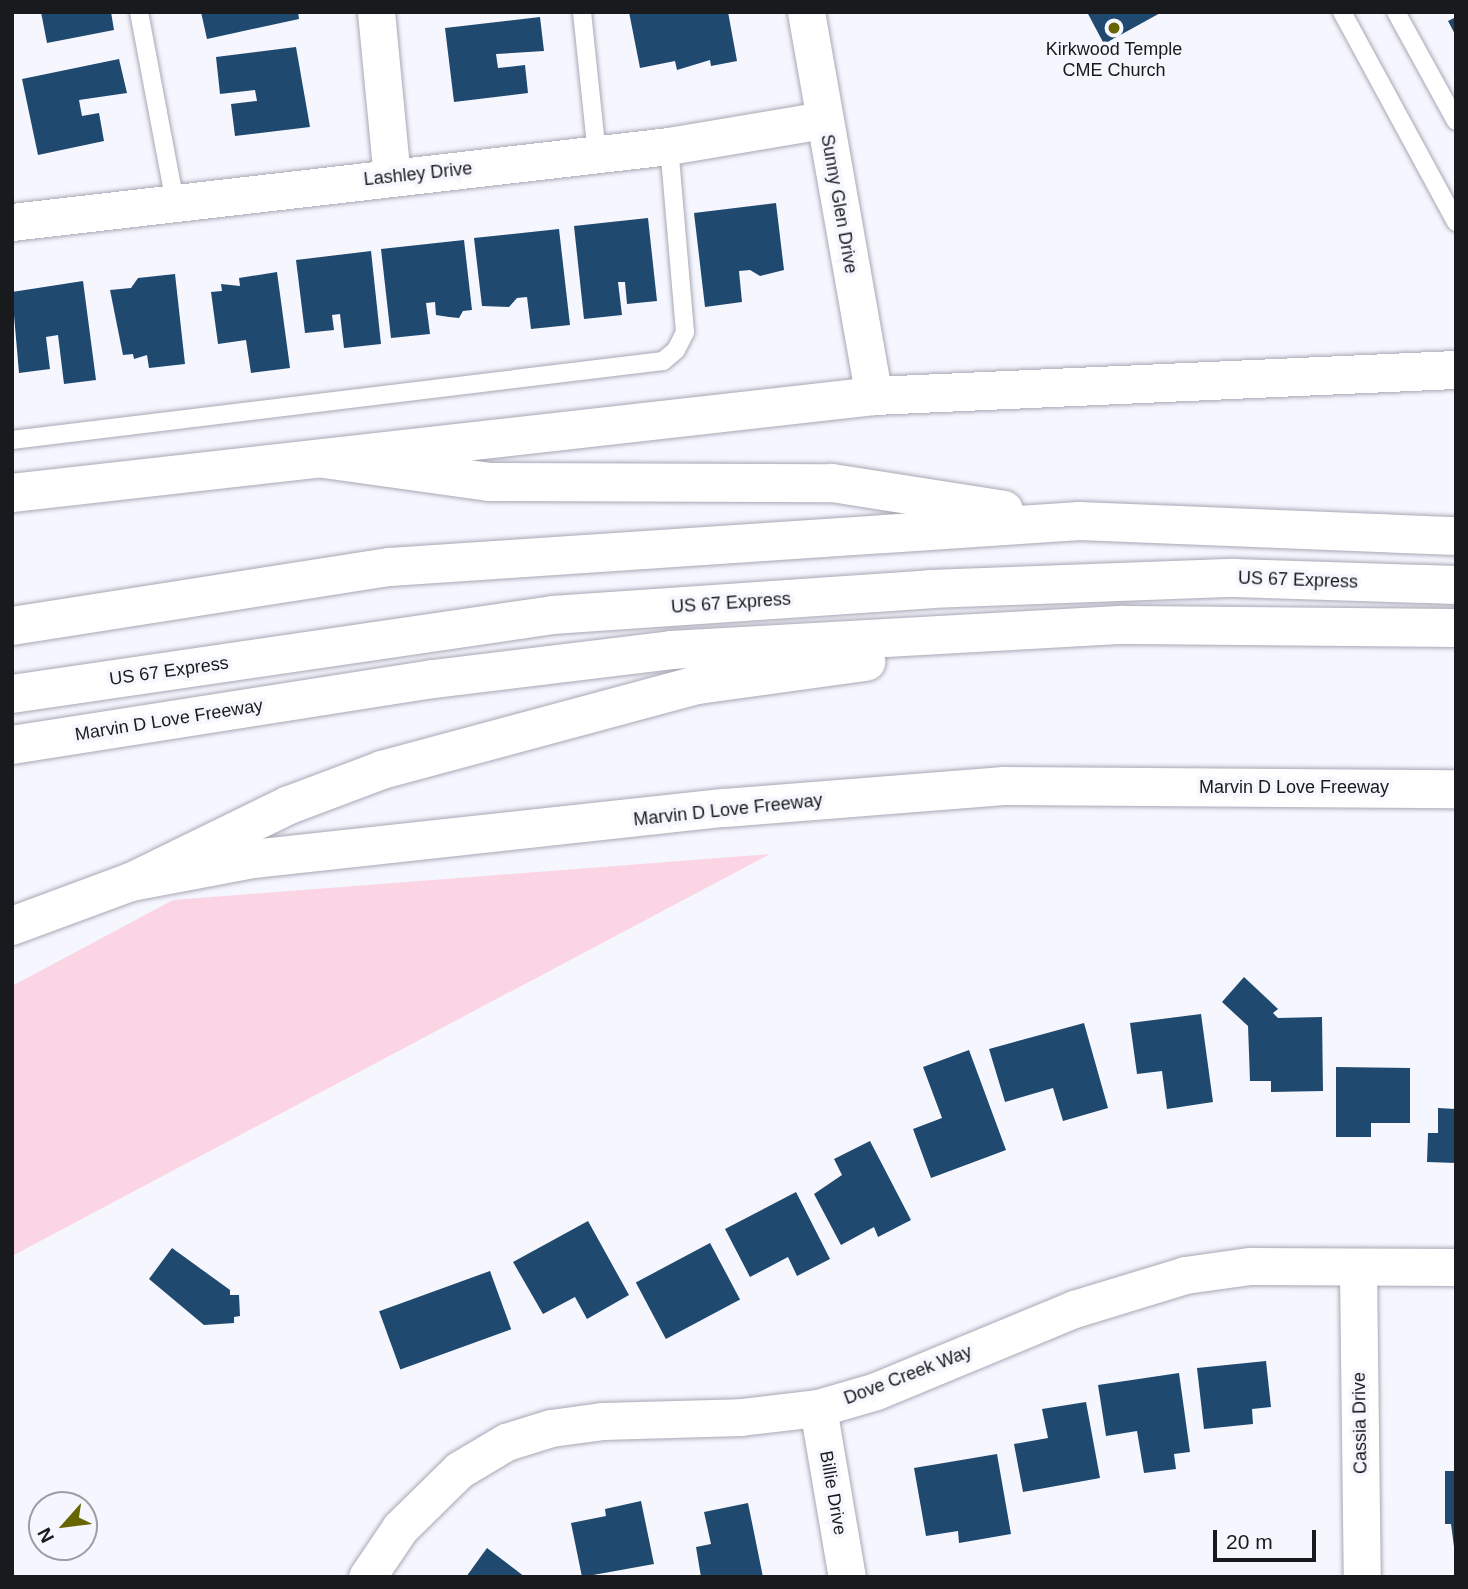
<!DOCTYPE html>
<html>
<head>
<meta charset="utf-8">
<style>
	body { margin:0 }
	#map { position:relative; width:1468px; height:1589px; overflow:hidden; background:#f5f6fe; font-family:Arial,sans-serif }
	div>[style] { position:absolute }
	.green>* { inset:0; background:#fbd5e4 }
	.building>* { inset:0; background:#1f496f; transform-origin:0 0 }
	.roads { filter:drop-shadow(0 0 2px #a8a8b5) drop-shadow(0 0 2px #a8a8b5) }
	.service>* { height:18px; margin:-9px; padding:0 9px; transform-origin:9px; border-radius:9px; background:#fff }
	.minor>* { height:37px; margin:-18.5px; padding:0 18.5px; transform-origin:18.5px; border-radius:18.5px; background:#fff }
	.secondary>* { height:38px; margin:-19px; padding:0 19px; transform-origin:19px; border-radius:19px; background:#fff }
	.motorway>* { height:38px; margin:-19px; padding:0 19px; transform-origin:19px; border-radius:19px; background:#fff }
	.dots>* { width:19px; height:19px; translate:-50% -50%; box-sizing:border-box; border:4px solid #f5f6fe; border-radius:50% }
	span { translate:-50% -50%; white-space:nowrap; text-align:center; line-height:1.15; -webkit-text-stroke:7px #f5f6fe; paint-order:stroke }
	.poi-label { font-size:18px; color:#191a1e }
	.street-label { font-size:18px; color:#191a1e }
	.frame { position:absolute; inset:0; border:14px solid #191a1e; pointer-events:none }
	.north { position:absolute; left:28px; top:1491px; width:70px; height:70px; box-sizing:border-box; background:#f5f6fe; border:2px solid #9d9ea4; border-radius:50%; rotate:242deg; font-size:19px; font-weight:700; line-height:28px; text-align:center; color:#191a1e }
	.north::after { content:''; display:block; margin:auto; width:24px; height:32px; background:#676500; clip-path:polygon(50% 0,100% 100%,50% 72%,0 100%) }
	.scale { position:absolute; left:1213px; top:1530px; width:103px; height:32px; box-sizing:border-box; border:4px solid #191a1e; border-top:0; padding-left:9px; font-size:21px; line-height:24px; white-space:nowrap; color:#191a1e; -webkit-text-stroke:5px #f5f6fe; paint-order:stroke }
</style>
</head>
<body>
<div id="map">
	<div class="green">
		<i style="clip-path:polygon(770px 854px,423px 1038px,12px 1256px,12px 986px,173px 900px)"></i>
	</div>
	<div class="building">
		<i style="clip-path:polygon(41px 12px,111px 12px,114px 30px,47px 43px)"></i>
		<i style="clip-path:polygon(201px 12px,298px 12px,299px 19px,207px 39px)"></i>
		<i style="clip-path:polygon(629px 12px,728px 12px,737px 61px,711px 66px,710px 60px,677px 70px,675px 61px,640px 68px)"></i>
		<i style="clip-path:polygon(1087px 12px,1162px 12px,1104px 44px)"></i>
		<i style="clip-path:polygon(540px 17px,544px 51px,496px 54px,498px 68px,525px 65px,528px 93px,454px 102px,445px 28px)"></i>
		<i style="clip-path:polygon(1456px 17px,1456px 36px,1448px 21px)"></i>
		<i style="clip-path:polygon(296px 47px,310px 127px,235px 136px,231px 104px,257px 101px,255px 90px,220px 94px,216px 57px)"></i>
		<i style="clip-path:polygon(119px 59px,127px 93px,79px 100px,82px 116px,99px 113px,104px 141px,38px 155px,22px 79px)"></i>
		<i style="clip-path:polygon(776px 203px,784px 270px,760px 276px,750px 270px,739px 271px,742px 302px,705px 307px,694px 213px)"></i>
		<i style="clip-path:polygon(648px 218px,657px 301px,627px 304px,625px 282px,618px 282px,622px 315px,584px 319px,574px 226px)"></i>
		<i style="clip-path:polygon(559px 229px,570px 325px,531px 329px,527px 297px,517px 298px,509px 307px,482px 306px,474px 238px)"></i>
		<i style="clip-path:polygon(464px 240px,472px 310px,463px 311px,459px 318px,449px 317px,436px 315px,435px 302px,426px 303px,430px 334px,391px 338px,381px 249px)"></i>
		<i style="clip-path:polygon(371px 251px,381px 344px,344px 348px,340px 314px,332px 315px,334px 330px,305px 333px,296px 260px)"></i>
		<i style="clip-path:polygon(277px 272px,290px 368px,251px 373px,246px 340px,218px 344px,211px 292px,222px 291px,221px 284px,240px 286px,239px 278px)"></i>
		<i style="clip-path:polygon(175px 274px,185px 364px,149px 368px,147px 355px,134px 359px,133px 354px,123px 355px,110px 290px,131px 288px,138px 278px)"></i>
		<i style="clip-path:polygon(83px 281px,96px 380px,64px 384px,58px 335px,46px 337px,50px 369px,19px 373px,12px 292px)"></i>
		<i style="clip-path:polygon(1244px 977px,1278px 1009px,1273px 1013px,1278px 1018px,1322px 1017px,1323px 1091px,1271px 1092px,1271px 1081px,1250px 1081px,1248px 1026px,1222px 1002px)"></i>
		<i style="clip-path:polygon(1201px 1014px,1213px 1102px,1167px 1109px,1162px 1071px,1137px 1074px,1130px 1023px)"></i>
		<i style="clip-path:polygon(1084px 1023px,1108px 1108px,1063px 1121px,1053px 1088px,1005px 1102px,989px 1049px)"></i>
		<i style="clip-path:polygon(969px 1050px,1006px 1150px,931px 1178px,913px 1129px,942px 1118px,923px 1067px)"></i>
		<i style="clip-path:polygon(1336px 1067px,1410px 1068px,1410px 1123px,1371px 1123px,1371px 1137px,1336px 1137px)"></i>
		<i style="clip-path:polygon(1438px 1108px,1456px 1109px,1456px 1163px,1427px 1162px,1428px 1133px,1438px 1133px)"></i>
		<i style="clip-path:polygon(870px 1141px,911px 1220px,878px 1237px,874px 1227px,841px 1245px,814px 1194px,842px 1175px,834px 1159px)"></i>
		<i style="clip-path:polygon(796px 1192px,830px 1259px,797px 1276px,788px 1257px,750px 1277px,725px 1229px)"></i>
		<i style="clip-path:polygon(588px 1221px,629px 1295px,587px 1319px,575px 1297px,543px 1314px,513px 1262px)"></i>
		<i style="left:710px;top:1243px;width:64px;height:84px;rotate:62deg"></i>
		<i style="clip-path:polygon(172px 1248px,230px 1290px,230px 1295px,239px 1295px,240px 1316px,234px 1317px,234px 1323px,204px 1325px,149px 1279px)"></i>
		<i style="left:490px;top:1271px;width:62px;height:118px;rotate:70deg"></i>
		<i style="clip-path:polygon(1266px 1361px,1271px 1407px,1252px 1409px,1253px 1424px,1204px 1429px,1197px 1368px)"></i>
		<i style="clip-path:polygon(1179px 1373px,1190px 1452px,1174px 1454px,1176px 1469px,1144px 1473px,1137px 1431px,1106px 1436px,1098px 1385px)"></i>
		<i style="clip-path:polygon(1086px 1402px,1100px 1478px,1023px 1492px,1014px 1444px,1048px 1438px,1042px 1409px)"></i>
		<i style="clip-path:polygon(997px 1454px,1011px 1534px,959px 1543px,958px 1531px,926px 1536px,914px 1468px)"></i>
		<i style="clip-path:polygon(1445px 1471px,1456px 1471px,1456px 1562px,1451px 1524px,1445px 1524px)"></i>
		<i style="clip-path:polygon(641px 1501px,654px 1564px,582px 1577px,571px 1523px,606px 1516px,605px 1509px)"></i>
		<i style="clip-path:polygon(748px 1503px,763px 1577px,701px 1577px,696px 1547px,711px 1544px,704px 1512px)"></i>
		<i style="clip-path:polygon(487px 1548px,525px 1577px,466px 1577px)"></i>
	</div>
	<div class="roads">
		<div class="service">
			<i style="left:139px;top:12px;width:194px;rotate:79.3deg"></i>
			<i style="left:582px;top:12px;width:144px;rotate:84deg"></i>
			<i style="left:1342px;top:12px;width:239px;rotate:61.5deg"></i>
			<i style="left:1396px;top:12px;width:124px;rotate:61.2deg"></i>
			<i style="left:12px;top:440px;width:656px;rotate:-6.92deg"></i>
			<i style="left:663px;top:361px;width:17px;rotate:-40deg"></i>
			<i style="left:676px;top:350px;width:20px;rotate:-63deg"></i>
			<i style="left:685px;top:332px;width:187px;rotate:-94.9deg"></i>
		</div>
		<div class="minor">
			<i style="left:376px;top:12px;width:166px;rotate:84.5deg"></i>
			<i style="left:806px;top:12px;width:390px;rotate:80deg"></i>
			<i style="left:12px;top:222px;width:661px;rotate:-6.6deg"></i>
			<i style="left:669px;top:146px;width:156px;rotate:-9.6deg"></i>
			<i style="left:1358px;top:1270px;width:307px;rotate:89.3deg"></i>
			<i style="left:818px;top:1408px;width:171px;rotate:80.3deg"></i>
			<i style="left:367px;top:1577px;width:59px;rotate:-56deg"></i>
			<i style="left:400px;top:1528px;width:83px;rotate:-44.5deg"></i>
			<i style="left:459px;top:1470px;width:55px;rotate:-30.8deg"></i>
			<i style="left:506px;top:1442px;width:47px;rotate:-17.3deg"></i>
			<i style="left:551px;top:1428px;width:51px;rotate:-7.8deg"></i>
			<i style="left:602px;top:1421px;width:139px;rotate:-1.6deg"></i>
			<i style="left:741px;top:1417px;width:78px;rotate:-6.7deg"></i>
			<i style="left:818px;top:1408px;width:60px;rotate:-16.3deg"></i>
			<i style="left:876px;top:1391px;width:214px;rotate:-22.5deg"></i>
			<i style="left:1074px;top:1309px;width:116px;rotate:-17deg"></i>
			<i style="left:1185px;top:1275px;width:66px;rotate:-7.9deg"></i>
			<i style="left:1250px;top:1266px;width:206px;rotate:0.3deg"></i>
		</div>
		<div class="secondary">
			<i style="left:12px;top:493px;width:867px;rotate:-6.42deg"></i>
			<i style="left:874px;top:396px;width:583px;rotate:-2.56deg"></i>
			<i style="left:12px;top:926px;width:127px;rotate:-20.3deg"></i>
			<i style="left:131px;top:882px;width:124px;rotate:-10.7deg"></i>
			<i style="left:253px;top:859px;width:475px;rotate:-6.2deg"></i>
			<i style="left:725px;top:808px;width:280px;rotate:-4.5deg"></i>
			<i style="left:1004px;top:786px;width:452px;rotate:0.4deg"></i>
		</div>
		<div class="motorway">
			<i style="left:324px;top:459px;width:168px;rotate:7.9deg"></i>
			<i style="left:490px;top:482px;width:342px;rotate:0.2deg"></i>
			<i style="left:832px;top:483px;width:174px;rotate:8.9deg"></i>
			<i style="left:12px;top:626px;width:383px;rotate:-8.9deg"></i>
			<i style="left:390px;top:567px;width:691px;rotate:-3.82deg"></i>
			<i style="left:1079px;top:521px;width:377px;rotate:2.3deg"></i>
			<i style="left:12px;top:694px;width:547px;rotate:-8.31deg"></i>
			<i style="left:553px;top:615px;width:378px;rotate:-3.9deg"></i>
			<i style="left:930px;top:589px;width:304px;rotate:-2.1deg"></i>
			<i style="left:1234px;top:578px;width:222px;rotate:1.8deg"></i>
			<i style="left:12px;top:745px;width:426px;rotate:-8.9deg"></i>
			<i style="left:433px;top:679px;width:240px;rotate:-6.9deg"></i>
			<i style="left:671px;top:650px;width:453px;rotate:-3.2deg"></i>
			<i style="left:1123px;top:625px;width:333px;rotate:0.5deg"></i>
			<i style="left:131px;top:882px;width:176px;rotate:-26deg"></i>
			<i style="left:289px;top:805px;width:99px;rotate:-20.6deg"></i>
			<i style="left:382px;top:770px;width:326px;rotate:-15.1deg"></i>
			<i style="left:697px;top:685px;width:171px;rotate:-7.8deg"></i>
		</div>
	</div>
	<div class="dots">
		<i style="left:1114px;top:28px;background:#676500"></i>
	</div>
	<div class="poi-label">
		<span style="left:1114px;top:60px">Kirkwood Temple<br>CME Church</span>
	</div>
	<div class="street-label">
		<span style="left:418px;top:174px;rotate:-6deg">Lashley Drive</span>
		<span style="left:839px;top:204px;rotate:80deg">Sunny Glen Drive</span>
		<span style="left:1298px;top:580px;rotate:2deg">US 67 Express</span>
		<span style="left:731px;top:603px;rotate:-4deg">US 67 Express</span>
		<span style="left:169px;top:671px;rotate:-8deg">US 67 Express</span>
		<span style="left:169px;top:720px;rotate:-9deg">Marvin D Love Freeway</span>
		<span style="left:1294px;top:787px">Marvin D Love Freeway</span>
		<span style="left:728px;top:810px;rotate:-6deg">Marvin D Love Freeway</span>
		<span style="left:908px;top:1375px;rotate:-21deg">Dove Creek Way</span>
		<span style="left:1360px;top:1423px;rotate:-91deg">Cassia Drive</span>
		<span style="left:833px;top:1493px;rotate:80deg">Billie Drive</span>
	</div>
	<div class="frame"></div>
	<div class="north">N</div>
	<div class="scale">20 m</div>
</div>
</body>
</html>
